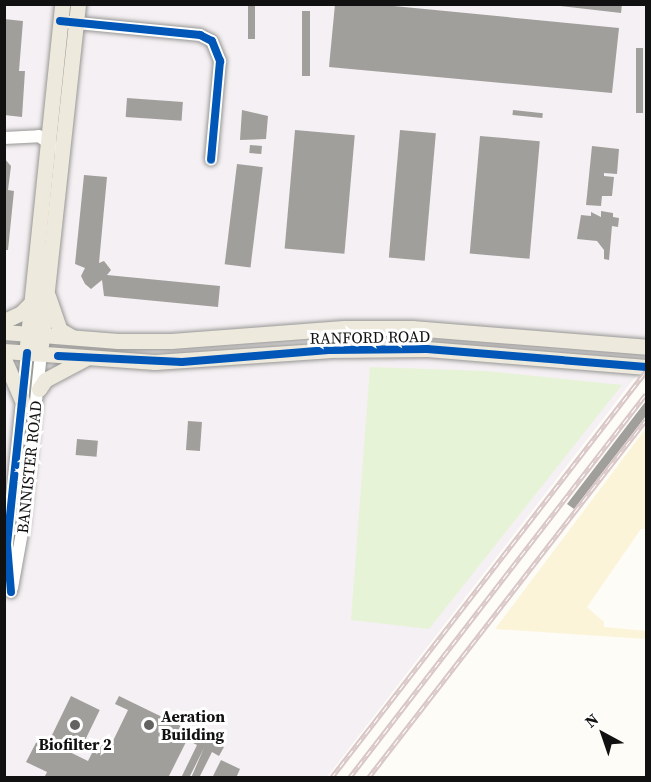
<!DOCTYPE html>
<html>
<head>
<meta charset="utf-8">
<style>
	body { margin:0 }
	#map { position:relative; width:651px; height:782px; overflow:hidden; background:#fdfcf7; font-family:"Source Serif 4",serif }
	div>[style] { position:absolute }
	.industrial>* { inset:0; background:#f5f0f3 }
	.green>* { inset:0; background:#e7f3d7 }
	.sand>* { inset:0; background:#fcf4d9 }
	.building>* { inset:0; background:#a19f9c; transform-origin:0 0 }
	.roads { filter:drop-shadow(0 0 2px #979795) drop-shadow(0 0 2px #979795) }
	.minor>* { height:12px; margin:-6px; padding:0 6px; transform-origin:6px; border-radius:6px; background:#fffffe }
	.major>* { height:15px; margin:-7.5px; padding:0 7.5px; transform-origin:7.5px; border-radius:7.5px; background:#ede9dc }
	.rail>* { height:4.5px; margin-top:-2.25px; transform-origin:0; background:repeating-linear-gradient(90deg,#fff 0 7px,#d9c6c7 0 14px); box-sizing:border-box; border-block:2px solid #d9c6c7 }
	.cycleway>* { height:8px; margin:-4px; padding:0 4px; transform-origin:4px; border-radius:4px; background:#0057b8 }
	.dots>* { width:16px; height:16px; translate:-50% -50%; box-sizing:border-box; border:3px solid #fff; border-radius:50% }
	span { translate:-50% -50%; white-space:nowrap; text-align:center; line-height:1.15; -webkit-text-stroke:6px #fff; paint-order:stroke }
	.street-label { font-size:16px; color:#111 }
	.poi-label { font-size:16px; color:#111; font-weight:700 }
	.left { translate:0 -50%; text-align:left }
	.frame { position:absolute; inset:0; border:6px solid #111; pointer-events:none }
	.north { position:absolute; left:573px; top:704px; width:60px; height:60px; -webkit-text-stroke:4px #fff; paint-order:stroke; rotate:320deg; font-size:16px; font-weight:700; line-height:24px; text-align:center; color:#111 }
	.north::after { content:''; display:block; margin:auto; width:21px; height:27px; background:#111; clip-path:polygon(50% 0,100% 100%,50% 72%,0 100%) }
</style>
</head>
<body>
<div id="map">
	<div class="industrial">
		<i style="clip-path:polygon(5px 5px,646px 5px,646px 363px,327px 777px,5px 778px)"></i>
	</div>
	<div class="green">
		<i style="clip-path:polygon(370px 367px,486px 371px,622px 385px,429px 629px,351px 620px)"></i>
	</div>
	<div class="sand">
		<i style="clip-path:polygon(646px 428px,646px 529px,641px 529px,587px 607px,604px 622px,604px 627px,646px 631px,646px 639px,495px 629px)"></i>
	</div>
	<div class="building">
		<i style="left:248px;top:4px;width:7px;height:35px"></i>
		<i style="clip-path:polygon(335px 4px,373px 4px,619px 28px,612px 93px,329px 67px)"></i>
		<i style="clip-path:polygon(543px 4px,622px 4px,621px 13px)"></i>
		<i style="left:302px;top:11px;width:8px;height:65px"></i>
		<i style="clip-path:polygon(4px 19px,23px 21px,19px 71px,25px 71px,22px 117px,4px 115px)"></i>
		<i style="left:636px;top:48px;width:7px;height:65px"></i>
		<i style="left:127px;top:98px;width:56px;height:19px;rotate:4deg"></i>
		<i style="clip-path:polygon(242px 110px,268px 116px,266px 139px,240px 140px)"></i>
		<i style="left:513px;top:110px;width:30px;height:5px;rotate:6deg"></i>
		<i style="left:295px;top:130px;width:60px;height:119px;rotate:5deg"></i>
		<i style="left:400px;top:130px;width:36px;height:128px;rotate:5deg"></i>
		<i style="left:480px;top:136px;width:60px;height:118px;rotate:5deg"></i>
		<i style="left:250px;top:145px;width:12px;height:8px;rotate:5deg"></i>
		<i style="clip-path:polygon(592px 146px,619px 149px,617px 174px,604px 173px,604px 176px,614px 177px,612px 196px,602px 196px,601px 206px,586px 205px)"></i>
		<i style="clip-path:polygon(4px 158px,11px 166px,8px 190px,14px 191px,8px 250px,4px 250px)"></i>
		<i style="left:237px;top:164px;width:26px;height:101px;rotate:7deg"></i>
		<i style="clip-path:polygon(84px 175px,107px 177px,99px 263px,104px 261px,111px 270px,107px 275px,220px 286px,218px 307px,104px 296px,102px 280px,91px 289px,85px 284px,81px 276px,85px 268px,75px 264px)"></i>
		<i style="clip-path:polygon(601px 211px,613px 213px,613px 217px,619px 218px,618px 227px,612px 226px,609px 260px,604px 259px,604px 250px,597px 241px,577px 239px,581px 215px,591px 216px,591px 212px,601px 217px)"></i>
		<i style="clip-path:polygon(646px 401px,646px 416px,574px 509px,567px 504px)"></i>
		<i style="left:188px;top:421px;width:14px;height:29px;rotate:4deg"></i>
		<i style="left:77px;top:439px;width:21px;height:16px;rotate:5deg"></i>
		<i style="left:71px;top:696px;width:32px;height:48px;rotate:26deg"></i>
		<i style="clip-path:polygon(119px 696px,224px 747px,219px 756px,212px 752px,199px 778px,191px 778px,204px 748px,189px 778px,181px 778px,197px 745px,187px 740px,168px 778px,44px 778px,47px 772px,26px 762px,39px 737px,88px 761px,99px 739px,111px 745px,128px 710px,115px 704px)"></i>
		<i style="clip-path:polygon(221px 760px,240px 769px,236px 778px,212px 778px)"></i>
	</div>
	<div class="roads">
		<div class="minor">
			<i style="left:67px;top:22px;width:134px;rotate:5.6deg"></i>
			<i style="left:200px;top:35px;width:13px;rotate:27deg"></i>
			<i style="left:212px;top:41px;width:22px;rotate:68deg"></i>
			<i style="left:220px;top:61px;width:99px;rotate:95.2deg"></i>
			<i style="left:4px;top:138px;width:35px;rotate:-3deg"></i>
			<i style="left:39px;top:136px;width:17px;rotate:36deg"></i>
			<i style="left:12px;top:588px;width:62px;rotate:-79.8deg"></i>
			<i style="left:23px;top:527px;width:174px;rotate:-84.1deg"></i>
			<i style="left:11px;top:592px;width:48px;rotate:-94.8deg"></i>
			<i style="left:7px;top:544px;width:192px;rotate:-84deg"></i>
		</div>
		<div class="major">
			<i style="left:48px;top:296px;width:36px;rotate:71deg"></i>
			<i style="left:60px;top:330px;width:14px;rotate:30deg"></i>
			<i style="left:4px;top:321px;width:19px;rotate:-25deg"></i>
			<i style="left:21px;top:313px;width:14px;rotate:-45deg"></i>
			<i style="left:4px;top:332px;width:114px;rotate:4.5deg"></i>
			<i style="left:118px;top:341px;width:53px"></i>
			<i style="left:171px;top:341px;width:173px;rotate:-4.3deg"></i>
			<i style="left:344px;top:328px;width:68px"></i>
			<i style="left:412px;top:328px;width:235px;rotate:4.6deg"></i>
			<i style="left:27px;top:345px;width:343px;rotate:-84.1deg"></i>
			<i style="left:41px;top:345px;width:343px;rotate:-83.8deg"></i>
			<i style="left:4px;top:351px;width:151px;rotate:4.2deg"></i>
			<i style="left:155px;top:362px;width:174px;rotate:-3.9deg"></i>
			<i style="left:329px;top:350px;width:98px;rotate:-0.6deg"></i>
			<i style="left:427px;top:349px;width:220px;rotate:4.7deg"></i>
			<i style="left:4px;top:359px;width:45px;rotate:66.3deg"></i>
			<i style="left:39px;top:389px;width:11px;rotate:-56deg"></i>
			<i style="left:45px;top:380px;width:47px;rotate:-28.2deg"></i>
		</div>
	</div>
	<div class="rail">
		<i style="left:331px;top:778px;width:515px;rotate:-52.26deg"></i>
		<i style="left:349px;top:778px;width:485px;rotate:-52.3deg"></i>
		<i style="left:368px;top:778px;width:453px;rotate:-52.2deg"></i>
	</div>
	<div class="cycleway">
		<i style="left:60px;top:21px;width:141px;rotate:5.7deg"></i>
		<i style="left:200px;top:35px;width:13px;rotate:27deg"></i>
		<i style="left:212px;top:41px;width:22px;rotate:68deg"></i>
		<i style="left:220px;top:61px;width:99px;rotate:95.2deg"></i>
		<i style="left:58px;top:356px;width:124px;rotate:2.8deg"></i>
		<i style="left:182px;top:362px;width:147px;rotate:-4.7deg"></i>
		<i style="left:329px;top:350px;width:98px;rotate:-0.6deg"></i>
		<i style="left:427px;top:349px;width:220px;rotate:4.7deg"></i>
		<i style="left:11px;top:592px;width:48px;rotate:-94.8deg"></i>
		<i style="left:7px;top:544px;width:192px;rotate:-84deg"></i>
	</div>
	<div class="dots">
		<i style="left:75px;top:725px;background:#646362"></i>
		<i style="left:149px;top:725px;background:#646362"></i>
	</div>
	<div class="street-label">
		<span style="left:370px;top:337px;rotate:-1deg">RANFORD ROAD</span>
		<span style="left:29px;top:467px;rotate:-84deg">BANNISTER ROAD</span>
	</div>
	<div class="poi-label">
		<span class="left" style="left:161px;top:725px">Aeration<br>Building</span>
		<span style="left:75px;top:744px">Biofilter 2</span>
	</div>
	<div class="frame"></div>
	<div class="north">N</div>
</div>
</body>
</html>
